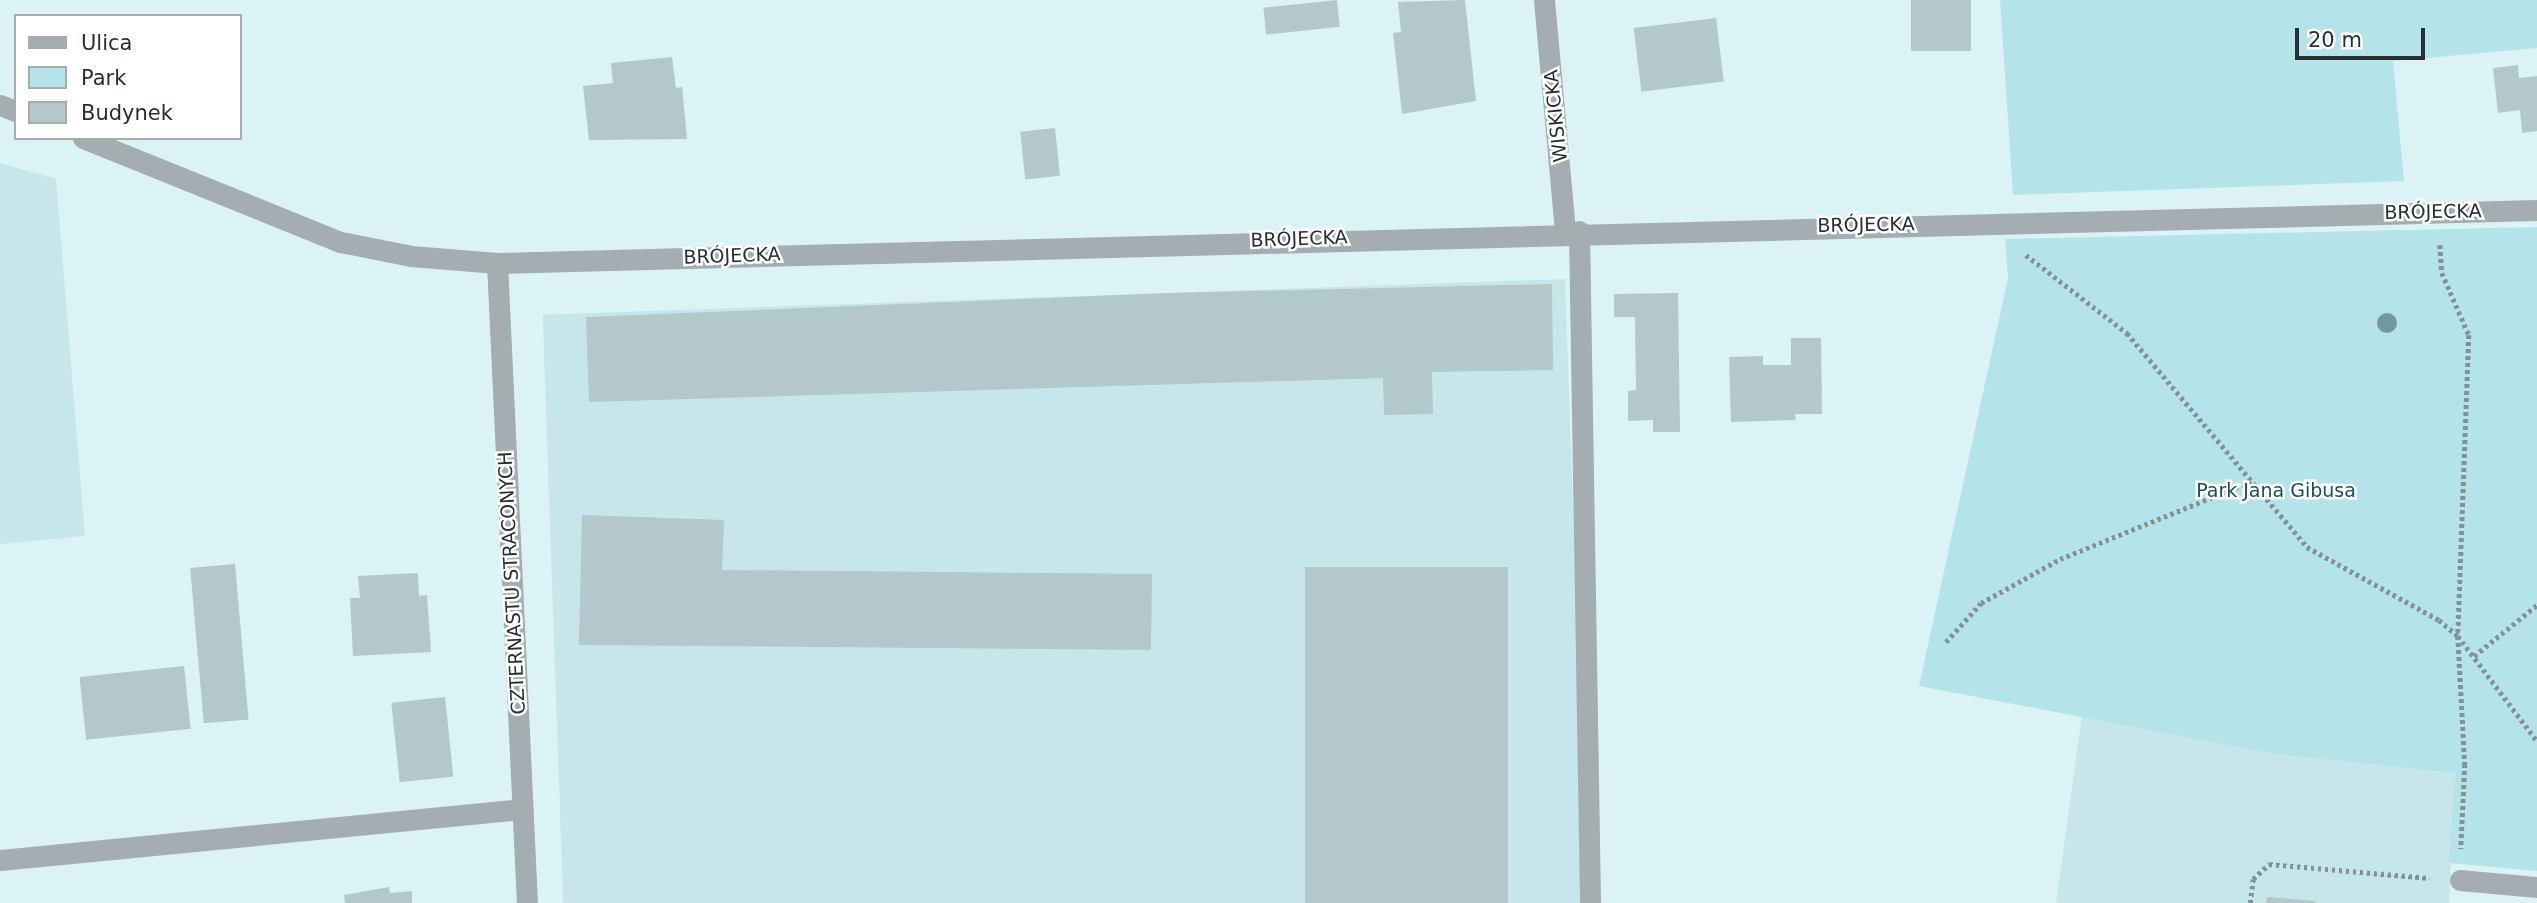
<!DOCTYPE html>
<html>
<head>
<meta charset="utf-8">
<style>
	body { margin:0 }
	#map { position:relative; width:2537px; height:903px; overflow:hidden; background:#dcf3f6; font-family:"DejaVu Sans",sans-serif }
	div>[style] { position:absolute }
	.built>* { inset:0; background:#c6e6eb; transform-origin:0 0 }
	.green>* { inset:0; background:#b4e3ea }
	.building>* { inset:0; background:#b2c8cb; transform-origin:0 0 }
	.path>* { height:4.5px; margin-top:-2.25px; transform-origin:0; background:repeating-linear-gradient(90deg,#839395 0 3.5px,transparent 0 7px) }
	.minor>* { height:21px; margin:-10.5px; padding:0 10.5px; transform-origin:10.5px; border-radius:10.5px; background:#a4adaf }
	.trees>* { width:20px; height:20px; margin:-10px; border-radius:50%; background:#73989d }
	span { translate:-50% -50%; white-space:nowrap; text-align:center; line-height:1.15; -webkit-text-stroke:5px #fff; paint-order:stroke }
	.street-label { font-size:19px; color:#273031 }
	.park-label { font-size:19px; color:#1d4e54 }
	.legend { position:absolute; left:14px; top:14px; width:228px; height:126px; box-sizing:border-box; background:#fff; border:2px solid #a9acad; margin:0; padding:9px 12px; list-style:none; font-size:21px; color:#273031 }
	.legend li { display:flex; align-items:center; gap:14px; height:35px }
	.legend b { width:35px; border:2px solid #a9acad }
	.scale { position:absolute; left:2295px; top:28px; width:130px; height:32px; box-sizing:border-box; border:4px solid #273031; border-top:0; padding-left:9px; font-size:21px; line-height:24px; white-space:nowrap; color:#273031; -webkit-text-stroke:5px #fff; paint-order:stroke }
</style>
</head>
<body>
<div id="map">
	<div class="built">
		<i style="clip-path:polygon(0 163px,56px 179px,85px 536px,0 544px)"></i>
		<i style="left:1565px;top:279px;width:624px;height:1023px;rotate:88deg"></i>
		<i style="clip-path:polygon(2082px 715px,2280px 755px,2455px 773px,2449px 903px,2056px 903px)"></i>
	</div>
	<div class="green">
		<i style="clip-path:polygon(2000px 0,2537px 0,2537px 48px,2393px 61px,2404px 181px,2013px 195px)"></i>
		<i style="clip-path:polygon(2537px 227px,2537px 871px,2449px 863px,2455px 773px,2280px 755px,1919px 686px,2008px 278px,2005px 239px)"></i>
	</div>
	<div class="building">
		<i style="left:1337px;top:0;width:27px;height:74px;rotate:84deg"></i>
		<i style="clip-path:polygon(1465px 0,1476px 101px,1402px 114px,1393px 33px,1401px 32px,1398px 2px)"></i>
		<i style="left:1911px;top:0;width:60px;height:51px"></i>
		<i style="left:1716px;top:18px;width:64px;height:83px;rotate:83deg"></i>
		<i style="clip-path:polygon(672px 57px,676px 88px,682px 87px,687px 139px,589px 140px,583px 86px,613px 83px,611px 63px)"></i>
		<i style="clip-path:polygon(2518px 65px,2519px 78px,2537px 76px,2537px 131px,2522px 133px,2520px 110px,2498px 113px,2493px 68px)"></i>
		<i style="left:1055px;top:128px;width:48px;height:35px;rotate:84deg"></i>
		<i style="clip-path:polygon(1552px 284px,1553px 370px,1432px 372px,1433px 414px,1384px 415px,1383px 378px,589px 402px,586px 317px,1169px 293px)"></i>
		<i style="clip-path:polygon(1678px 293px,1680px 432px,1653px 432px,1653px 420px,1628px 421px,1628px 391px,1636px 390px,1635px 317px,1614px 317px,1614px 294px)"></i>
		<i style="clip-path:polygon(1791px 338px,1821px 338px,1822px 414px,1795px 414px,1796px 420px,1731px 422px,1729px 357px,1763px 356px,1763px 365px,1791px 365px)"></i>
		<i style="clip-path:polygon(582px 515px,724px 520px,722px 570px,1152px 574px,1151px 650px,579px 645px)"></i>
		<i style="left:235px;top:564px;width:156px;height:45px;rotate:85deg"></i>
		<i style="left:1305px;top:567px;width:203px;height:336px"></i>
		<i style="clip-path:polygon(418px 573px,419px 596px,427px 595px,431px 652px,353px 656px,350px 598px,360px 598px,358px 576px)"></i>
		<i style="left:184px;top:666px;width:63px;height:105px;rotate:84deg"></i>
		<i style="left:445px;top:697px;width:80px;height:54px;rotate:84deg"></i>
		<i style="clip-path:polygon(389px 887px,390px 893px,412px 891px,412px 903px,345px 903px,344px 895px)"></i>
		<i style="clip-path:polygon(2267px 897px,2316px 901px,2315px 903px,2266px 903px)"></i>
	</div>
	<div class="path">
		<i style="left:2440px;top:245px;width:28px;rotate:86deg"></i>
		<i style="left:2442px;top:273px;width:68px;rotate:66.5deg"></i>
		<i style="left:2469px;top:335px;width:301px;rotate:92.1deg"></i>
		<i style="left:2458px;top:636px;width:128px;rotate:86.9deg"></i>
		<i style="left:2465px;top:764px;width:85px;rotate:92.7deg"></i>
		<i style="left:2026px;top:255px;width:128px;rotate:37.7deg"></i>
		<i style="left:2127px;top:333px;width:280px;rotate:49.9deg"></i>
		<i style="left:2307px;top:547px;width:151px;rotate:28.9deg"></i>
		<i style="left:2439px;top:620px;width:25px;rotate:40deg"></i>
		<i style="left:2458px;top:636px;width:131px;rotate:53deg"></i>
		<i style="left:1946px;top:642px;width:52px;rotate:-48.1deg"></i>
		<i style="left:1981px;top:603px;width:90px;rotate:-29.1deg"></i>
		<i style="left:2060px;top:559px;width:207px;rotate:-22.1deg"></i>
		<i style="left:2474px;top:656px;width:81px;rotate:-39deg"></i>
		<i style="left:2250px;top:903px;width:24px;rotate:-83deg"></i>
		<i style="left:2253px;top:879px;width:22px;rotate:-43deg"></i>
		<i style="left:2269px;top:864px;width:161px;rotate:5deg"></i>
	</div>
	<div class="minor">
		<i style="left:1544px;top:0;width:233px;rotate:84.8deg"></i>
		<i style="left:0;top:105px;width:17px;rotate:21deg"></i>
		<i style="left:83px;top:138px;width:278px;rotate:22deg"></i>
		<i style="left:341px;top:242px;width:71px;rotate:11.3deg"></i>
		<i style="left:411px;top:256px;width:86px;rotate:4.7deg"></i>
		<i style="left:497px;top:263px;width:2041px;rotate:-1.49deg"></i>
		<i style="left:1579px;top:231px;width:672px;rotate:89.06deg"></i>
		<i style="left:497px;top:263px;width:641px;rotate:87.32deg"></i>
		<i style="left:0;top:860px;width:525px;rotate:-5.57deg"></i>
		<i style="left:2460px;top:880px;width:77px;rotate:5.2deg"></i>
	</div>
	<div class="trees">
		<i style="left:2387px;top:323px"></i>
	</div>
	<div class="street-label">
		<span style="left:1556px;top:116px;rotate:-96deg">WISKICKA</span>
		<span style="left:2433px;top:212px;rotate:-1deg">BRÓJECKA</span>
		<span style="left:1866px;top:225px;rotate:-1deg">BRÓJECKA</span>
		<span style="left:1299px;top:239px;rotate:-2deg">BRÓJECKA</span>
		<span style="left:732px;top:256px;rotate:-2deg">BRÓJECKA</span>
		<span style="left:512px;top:583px;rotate:-93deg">CZTERNASTU STRACONYCH</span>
	</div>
	<div class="park-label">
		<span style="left:2276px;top:491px">Park Jana Gibusa</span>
	</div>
	<ul class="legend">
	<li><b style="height:9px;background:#a4adaf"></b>Ulica</li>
	<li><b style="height:19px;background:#b4e3ea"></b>Park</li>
	<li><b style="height:19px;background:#b2c8cb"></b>Budynek</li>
	</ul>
	<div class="scale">20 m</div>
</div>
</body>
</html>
